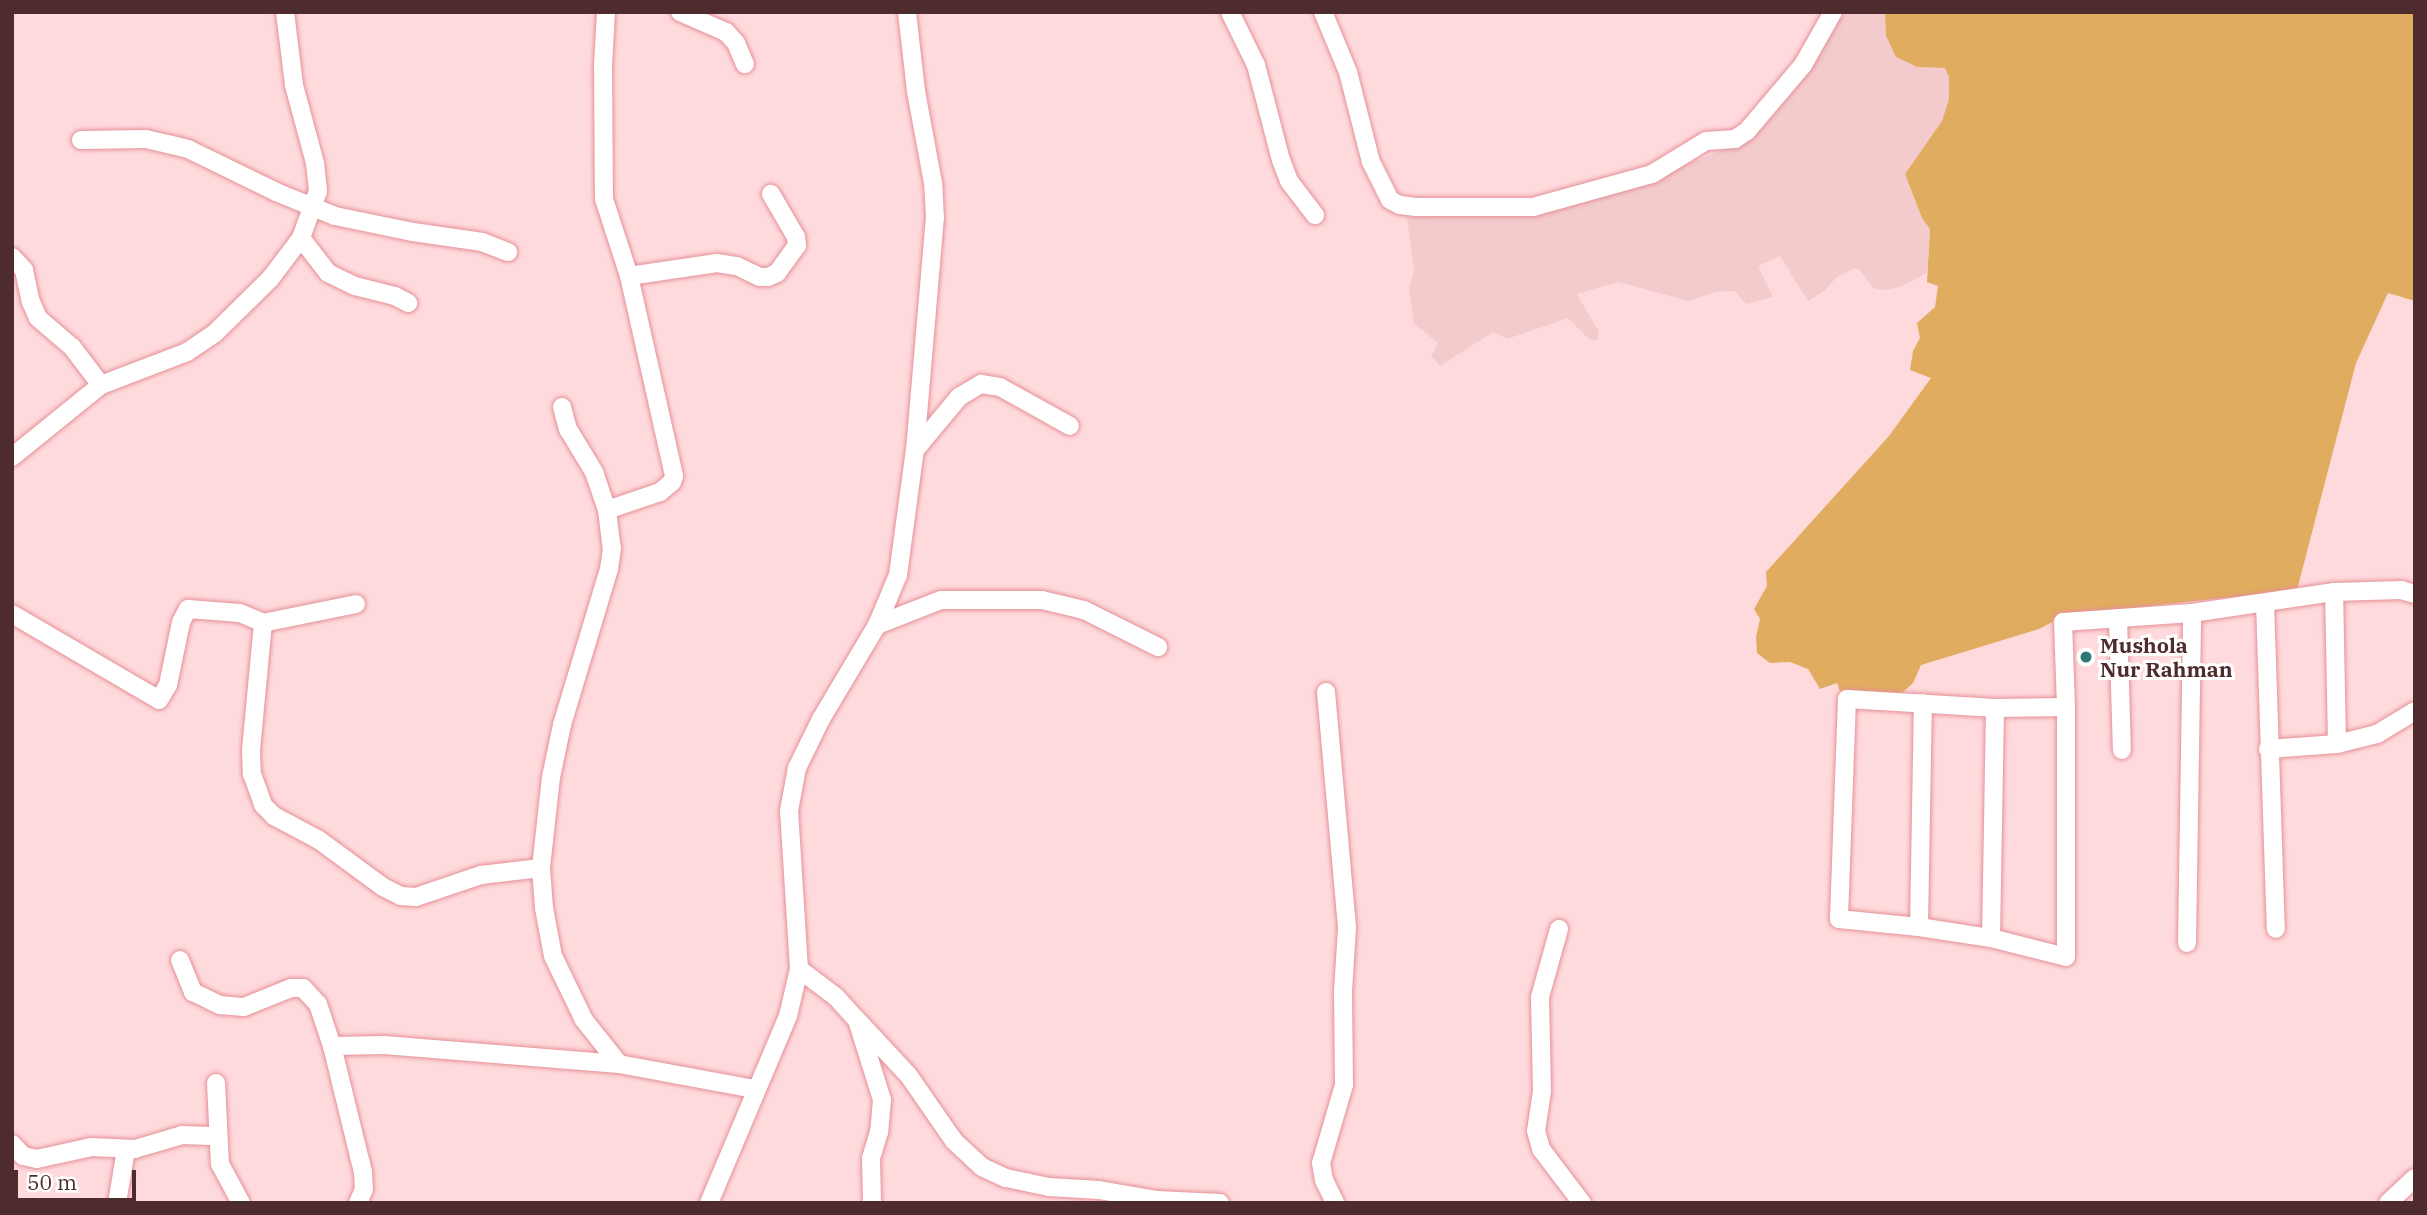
<!DOCTYPE html>
<html>
<head>
<meta charset="utf-8">
<style>
	body { margin:0 }
	#map { position:relative; width:2427px; height:1215px; overflow:hidden; background:#ffdadc; font-family:"IBM Plex Serif",serif }
	div>[style] { position:absolute }
	.built>* { inset:0; background:#f3cbcd }
	.green>* { inset:0; background:#e0ac5f }
	.roads { filter:drop-shadow(0 0 2px #e59197) drop-shadow(0 0 2px #e59197) }
	.minor>* { height:18px; margin:-9px; padding:0 9px; transform-origin:9px; border-radius:9px; background:#fff }
	.dots>* { width:19px; height:19px; translate:-50% -50%; box-sizing:border-box; border:4px solid #fff; border-radius:50% }
	span { translate:-50% -50%; white-space:nowrap; text-align:center; line-height:1.15; -webkit-text-stroke:6px #fff; paint-order:stroke }
	.poi-label { font-size:21px; color:#4e2c2e; font-weight:700 }
	.left { translate:0 -50%; text-align:left }
	.frame { position:absolute; inset:0; border:14px solid #4e2c2e; pointer-events:none }
	.scale { position:absolute; left:14px; top:1170px; width:122px; height:32px; box-sizing:border-box; border:4px solid #4e2c2e; border-top:0; padding-left:9px; font-size:21px; line-height:24px; white-space:nowrap; color:#4e2c2e; -webkit-text-stroke:5px #fff; paint-order:stroke }
</style>
</head>
<body>
<div id="map">
	<div class="built">
		<i style="clip-path:polygon(1849px 12px,1890px 12px,1885px 15px,1886px 36px,1896px 57px,1917px 67px,1945px 68px,1949px 77px,1949px 99px,1942px 121px,1905px 174px,1922px 218px,1930px 229px,1927px 273px,1900px 287px,1884px 290px,1873px 288px,1859px 269px,1853px 269px,1837px 277px,1824px 291px,1808px 301px,1780px 256px,1758px 266px,1773px 297px,1746px 304px,1735px 291px,1716px 292px,1688px 301px,1618px 282px,1577px 294px,1599px 332px,1597px 341px,1589px 339px,1568px 318px,1507px 339px,1493px 332px,1440px 366px,1431px 356px,1438px 343px,1414px 324px,1409px 288px,1414px 270px,1407px 217px,1512px 214px,1640px 183px,1723px 150px,1754px 126px,1828px 28px)"></i>
	</div>
	<div class="green">
		<i style="clip-path:polygon(1890px 12px,2415px 12px,2415px 301px,2388px 293px,2356px 363px,2297px 590px,2066px 615px,2039px 629px,1921px 665px,1913px 683px,1902px 693px,1840px 691px,1837px 683px,1820px 689px,1808px 669px,1790px 662px,1770px 663px,1757px 653px,1756px 637px,1760px 619px,1754px 609px,1767px 586px,1766px 572px,1889px 436px,1931px 378px,1910px 370px,1913px 351px,1920px 338px,1917px 323px,1935px 307px,1938px 286px,1927px 282px,1930px 229px,1922px 218px,1905px 174px,1942px 121px,1949px 99px,1949px 77px,1945px 68px,1917px 67px,1896px 57px,1886px 36px,1885px 15px)"></i>
	</div>
	<div class="roads">
		<div class="minor">
			<i style="left:606px;top:12px;width:53px;rotate:93.2deg"></i>
			<i style="left:603px;top:65px;width:134px;rotate:89.6deg"></i>
			<i style="left:604px;top:199px;width:81px;rotate:72deg"></i>
			<i style="left:629px;top:276px;width:205px;rotate:77.3deg"></i>
			<i style="left:674px;top:476px;width:6px;rotate:108deg"></i>
			<i style="left:672px;top:482px;width:16px;rotate:140deg"></i>
			<i style="left:660px;top:492px;width:56px;rotate:161.2deg"></i>
			<i style="left:607px;top:510px;width:38px;rotate:83deg"></i>
			<i style="left:612px;top:548px;width:21px;rotate:98deg"></i>
			<i style="left:609px;top:569px;width:163px;rotate:106.8deg"></i>
			<i style="left:562px;top:725px;width:53px;rotate:101.9deg"></i>
			<i style="left:551px;top:777px;width:92px;rotate:96.3deg"></i>
			<i style="left:541px;top:868px;width:40px;rotate:85.7deg"></i>
			<i style="left:544px;top:908px;width:49px;rotate:79.4deg"></i>
			<i style="left:553px;top:956px;width:71px;rotate:64.2deg"></i>
			<i style="left:584px;top:1020px;width:56px;rotate:51.5deg"></i>
			<i style="left:680px;top:12px;width:50px;rotate:23.5deg"></i>
			<i style="left:726px;top:32px;width:15px;rotate:48deg"></i>
			<i style="left:736px;top:43px;width:23px;rotate:67deg"></i>
			<i style="left:1230px;top:12px;width:59px;rotate:63.9deg"></i>
			<i style="left:1256px;top:65px;width:98px;rotate:75.3deg"></i>
			<i style="left:1281px;top:160px;width:22px;rotate:69deg"></i>
			<i style="left:1289px;top:181px;width:43px;rotate:52.6deg"></i>
			<i style="left:1323px;top:12px;width:65px;rotate:67.4deg"></i>
			<i style="left:1348px;top:72px;width:93px;rotate:75.7deg"></i>
			<i style="left:1371px;top:162px;width:42px;rotate:63.4deg"></i>
			<i style="left:1390px;top:200px;width:11px;rotate:27deg"></i>
			<i style="left:1400px;top:205px;width:16px;rotate:7deg"></i>
			<i style="left:1416px;top:207px;width:117px"></i>
			<i style="left:1533px;top:207px;width:123px;rotate:-15.5deg"></i>
			<i style="left:1652px;top:174px;width:63px;rotate:-31.4deg"></i>
			<i style="left:1706px;top:141px;width:29px;rotate:-4deg"></i>
			<i style="left:1735px;top:139px;width:14px;rotate:-34deg"></i>
			<i style="left:1747px;top:131px;width:87px;rotate:-49.7deg"></i>
			<i style="left:1803px;top:65px;width:61px;rotate:-60.5deg"></i>
			<i style="left:81px;top:140px;width:65px;rotate:-0.9deg"></i>
			<i style="left:146px;top:139px;width:23px;rotate:13deg"></i>
			<i style="left:168px;top:144px;width:21px;rotate:14deg"></i>
			<i style="left:188px;top:149px;width:98px;rotate:26deg"></i>
			<i style="left:276px;top:192px;width:64px;rotate:22.1deg"></i>
			<i style="left:335px;top:216px;width:80px;rotate:11.6deg"></i>
			<i style="left:413px;top:232px;width:70px;rotate:8.2deg"></i>
			<i style="left:482px;top:242px;width:28px;rotate:21deg"></i>
			<i style="left:301px;top:238px;width:44px;rotate:52.4deg"></i>
			<i style="left:328px;top:273px;width:30px;rotate:26deg"></i>
			<i style="left:355px;top:286px;width:41px;rotate:14deg"></i>
			<i style="left:395px;top:296px;width:15px;rotate:28deg"></i>
			<i style="left:12px;top:257px;width:18px;rotate:47deg"></i>
			<i style="left:24px;top:270px;width:33px;rotate:78deg"></i>
			<i style="left:31px;top:302px;width:17px;rotate:66deg"></i>
			<i style="left:38px;top:318px;width:45px;rotate:40.5deg"></i>
			<i style="left:72px;top:347px;width:48px;rotate:52.7deg"></i>
			<i style="left:629px;top:276px;width:89px;rotate:-8.4deg"></i>
			<i style="left:717px;top:263px;width:20px;rotate:9deg"></i>
			<i style="left:737px;top:266px;width:25px;rotate:26deg"></i>
			<i style="left:760px;top:277px;width:8px"></i>
			<i style="left:768px;top:277px;width:10px;rotate:-24deg"></i>
			<i style="left:777px;top:273px;width:34px;rotate:-54deg"></i>
			<i style="left:797px;top:245px;width:8px;rotate:-97deg"></i>
			<i style="left:796px;top:237px;width:50px;rotate:-120.2deg"></i>
			<i style="left:562px;top:407px;width:23px;rotate:75deg"></i>
			<i style="left:568px;top:429px;width:50px;rotate:58.8deg"></i>
			<i style="left:594px;top:472px;width:40px;rotate:71.1deg"></i>
			<i style="left:915px;top:450px;width:69px;rotate:-50.3deg"></i>
			<i style="left:959px;top:397px;width:26px;rotate:-31deg"></i>
			<i style="left:981px;top:384px;width:19px;rotate:9deg"></i>
			<i style="left:1000px;top:387px;width:80px;rotate:29.1deg"></i>
			<i style="left:12px;top:457px;width:114px;rotate:-39deg"></i>
			<i style="left:101px;top:385px;width:92px;rotate:-21deg"></i>
			<i style="left:187px;top:352px;width:34px;rotate:-34deg"></i>
			<i style="left:215px;top:333px;width:77px;rotate:-44.5deg"></i>
			<i style="left:270px;top:279px;width:51px;rotate:-52.9deg"></i>
			<i style="left:301px;top:238px;width:50px;rotate:-70.1deg"></i>
			<i style="left:318px;top:191px;width:28px;rotate:-96deg"></i>
			<i style="left:315px;top:163px;width:81px;rotate:-105.1deg"></i>
			<i style="left:294px;top:85px;width:74px;rotate:-97deg"></i>
			<i style="left:2265px;top:603px;width:326px;rotate:88.1deg"></i>
			<i style="left:356px;top:604px;width:95px;rotate:168.5deg"></i>
			<i style="left:263px;top:623px;width:128px;rotate:95.4deg"></i>
			<i style="left:251px;top:750px;width:24px;rotate:88deg"></i>
			<i style="left:252px;top:774px;width:33px;rotate:70deg"></i>
			<i style="left:263px;top:805px;width:16px;rotate:45deg"></i>
			<i style="left:274px;top:816px;width:51px;rotate:28.1deg"></i>
			<i style="left:319px;top:840px;width:79px;rotate:36.3deg"></i>
			<i style="left:383px;top:887px;width:20px;rotate:27deg"></i>
			<i style="left:401px;top:896px;width:15px;rotate:4deg"></i>
			<i style="left:416px;top:897px;width:69px;rotate:-18.7deg"></i>
			<i style="left:481px;top:875px;width:60px;rotate:-6.7deg"></i>
			<i style="left:12px;top:614px;width:170px;rotate:30.3deg"></i>
			<i style="left:159px;top:700px;width:17px;rotate:-59deg"></i>
			<i style="left:168px;top:685px;width:64px;rotate:-78.3deg"></i>
			<i style="left:181px;top:622px;width:15px;rotate:-62deg"></i>
			<i style="left:188px;top:609px;width:52px;rotate:4.4deg"></i>
			<i style="left:240px;top:613px;width:25px;rotate:23deg"></i>
			<i style="left:2118px;top:618px;width:132px;rotate:88.3deg"></i>
			<i style="left:877px;top:625px;width:69px;rotate:-21.3deg"></i>
			<i style="left:941px;top:600px;width:101px"></i>
			<i style="left:1042px;top:600px;width:43px;rotate:13.4deg"></i>
			<i style="left:1084px;top:610px;width:83px;rotate:26.6deg"></i>
			<i style="left:1326px;top:692px;width:237px;rotate:84.9deg"></i>
			<i style="left:1347px;top:928px;width:63px;rotate:93.6deg"></i>
			<i style="left:1343px;top:991px;width:94px;rotate:89.4deg"></i>
			<i style="left:1344px;top:1085px;width:81px;rotate:106.4deg"></i>
			<i style="left:1321px;top:1163px;width:17px;rotate:80deg"></i>
			<i style="left:1324px;top:1180px;width:25px;rotate:64deg"></i>
			<i style="left:2066px;top:707px;width:71px;rotate:179.2deg"></i>
			<i style="left:1995px;top:708px;width:148px;rotate:-176.5deg"></i>
			<i style="left:1847px;top:699px;width:220px;rotate:92.1deg"></i>
			<i style="left:1839px;top:919px;width:80px;rotate:5.7deg"></i>
			<i style="left:1919px;top:927px;width:73px;rotate:8.7deg"></i>
			<i style="left:1991px;top:938px;width:77px;rotate:14.2deg"></i>
			<i style="left:2066px;top:957px;width:250px;rotate:-90deg"></i>
			<i style="left:2066px;top:707px;width:85px;rotate:-92deg"></i>
			<i style="left:2063px;top:622px;width:129px;rotate:-4deg"></i>
			<i style="left:2192px;top:613px;width:144px;rotate:-8.4deg"></i>
			<i style="left:2334px;top:592px;width:67px;rotate:-1.7deg"></i>
			<i style="left:2401px;top:590px;width:15px;rotate:16deg"></i>
			<i style="left:2337px;top:744px;width:41px;rotate:-14deg"></i>
			<i style="left:2377px;top:734px;width:44px;rotate:-31.2deg"></i>
			<i style="left:2268px;top:749px;width:69px;rotate:-4.1deg"></i>
			<i style="left:2337px;top:744px;width:152px;rotate:-91.1deg"></i>
			<i style="left:1919px;top:927px;width:224px;rotate:-89deg"></i>
			<i style="left:1559px;top:929px;width:71px;rotate:105.6deg"></i>
			<i style="left:1540px;top:997px;width:94px;rotate:88.8deg"></i>
			<i style="left:1542px;top:1091px;width:40px;rotate:98.5deg"></i>
			<i style="left:1536px;top:1131px;width:19px;rotate:74deg"></i>
			<i style="left:1541px;top:1149px;width:68px;rotate:52.8deg"></i>
			<i style="left:1991px;top:938px;width:230px;rotate:-89deg"></i>
			<i style="left:2187px;top:943px;width:330px;rotate:-89.1deg"></i>
			<i style="left:180px;top:960px;width:35px;rotate:68deg"></i>
			<i style="left:193px;top:992px;width:30px;rotate:26deg"></i>
			<i style="left:220px;top:1005px;width:24px;rotate:5deg"></i>
			<i style="left:244px;top:1007px;width:51px;rotate:-22deg"></i>
			<i style="left:291px;top:988px;width:12px"></i>
			<i style="left:303px;top:988px;width:22px;rotate:47deg"></i>
			<i style="left:318px;top:1004px;width:44px;rotate:71.6deg"></i>
			<i style="left:332px;top:1046px;width:52px;rotate:-1.1deg"></i>
			<i style="left:384px;top:1045px;width:236px;rotate:4.6deg"></i>
			<i style="left:619px;top:1064px;width:137px;rotate:10.5deg"></i>
			<i style="left:799px;top:969px;width:46px;rotate:37.1deg"></i>
			<i style="left:836px;top:997px;width:31px;rotate:48deg"></i>
			<i style="left:857px;top:1020px;width:84px;rotate:72.6deg"></i>
			<i style="left:882px;top:1100px;width:32px;rotate:95deg"></i>
			<i style="left:879px;top:1132px;width:27px;rotate:107deg"></i>
			<i style="left:871px;top:1158px;width:45px;rotate:88.7deg"></i>
			<i style="left:857px;top:1020px;width:76px;rotate:47.1deg"></i>
			<i style="left:909px;top:1076px;width:79px;rotate:55.3deg"></i>
			<i style="left:954px;top:1141px;width:38px;rotate:43deg"></i>
			<i style="left:982px;top:1167px;width:26px;rotate:25deg"></i>
			<i style="left:1006px;top:1178px;width:44px;rotate:11.8deg"></i>
			<i style="left:1049px;top:1187px;width:50px;rotate:3.4deg"></i>
			<i style="left:1099px;top:1190px;width:59px;rotate:9.8deg"></i>
			<i style="left:1157px;top:1200px;width:63px;rotate:2.7deg"></i>
			<i style="left:332px;top:1046px;width:130px;rotate:76.2deg"></i>
			<i style="left:363px;top:1172px;width:17px;rotate:87deg"></i>
			<i style="left:364px;top:1189px;width:15px;rotate:113deg"></i>
			<i style="left:216px;top:1083px;width:81px;rotate:87.2deg"></i>
			<i style="left:220px;top:1164px;width:44px;rotate:61.7deg"></i>
			<i style="left:12px;top:1144px;width:16px;rotate:47deg"></i>
			<i style="left:23px;top:1156px;width:14px;rotate:12deg"></i>
			<i style="left:37px;top:1159px;width:55px;rotate:-12.5deg"></i>
			<i style="left:91px;top:1147px;width:44px;rotate:2.6deg"></i>
			<i style="left:135px;top:1149px;width:49px;rotate:-16.6deg"></i>
			<i style="left:182px;top:1135px;width:35px;rotate:2deg"></i>
			<i style="left:117px;top:1203px;width:54px;rotate:-80.4deg"></i>
			<i style="left:709px;top:1203px;width:203px;rotate:-67.1deg"></i>
			<i style="left:788px;top:1016px;width:48px;rotate:-76.8deg"></i>
			<i style="left:799px;top:969px;width:158px;rotate:-93.6deg"></i>
			<i style="left:789px;top:811px;width:44px;rotate:-79.5deg"></i>
			<i style="left:797px;top:768px;width:55px;rotate:-63.9deg"></i>
			<i style="left:821px;top:719px;width:109px;rotate:-59.2deg"></i>
			<i style="left:877px;top:625px;width:54px;rotate:-67.2deg"></i>
			<i style="left:898px;top:575px;width:126px;rotate:-82.3deg"></i>
			<i style="left:915px;top:450px;width:233px;rotate:-85.1deg"></i>
			<i style="left:935px;top:218px;width:35px;rotate:-93deg"></i>
			<i style="left:933px;top:183px;width:94px;rotate:-100.5deg"></i>
			<i style="left:916px;top:91px;width:80px;rotate:-96.5deg"></i>
			<i style="left:2388px;top:1203px;width:37px;rotate:-43deg"></i>
		</div>
	</div>
	<div class="dots">
		<i style="left:2086px;top:657px;background:#2e7878"></i>
	</div>
	<div class="poi-label">
		<span class="left" style="left:2100px;top:657px">Mushola<br>Nur Rahman</span>
	</div>
	<div class="frame"></div>
	<div class="scale">50 m</div>
</div>
</body>
</html>
